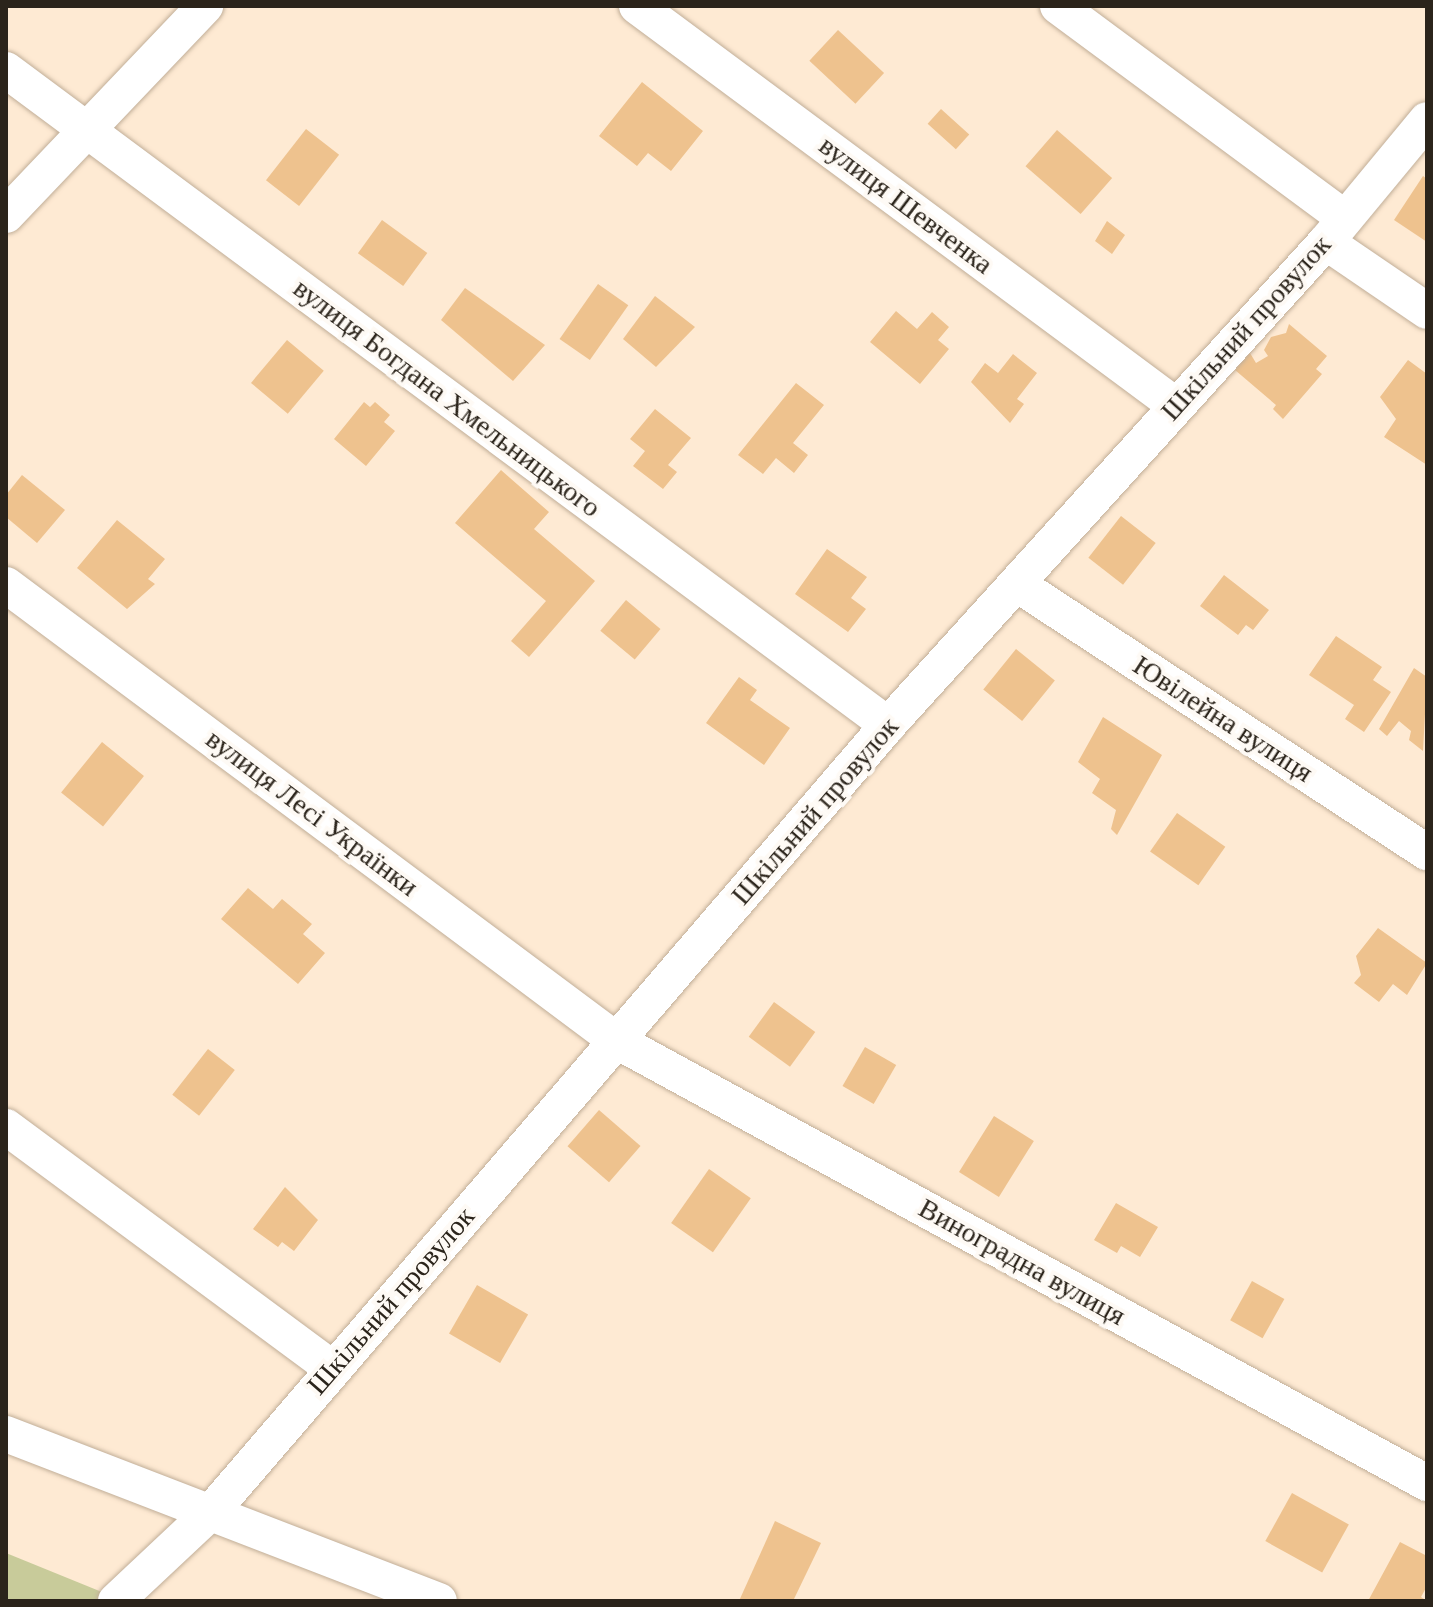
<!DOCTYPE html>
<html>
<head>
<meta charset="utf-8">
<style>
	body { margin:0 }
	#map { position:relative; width:1433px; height:1607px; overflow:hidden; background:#feead3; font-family:"Times New Roman",serif }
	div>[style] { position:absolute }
	.green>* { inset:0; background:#c8cb9a }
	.building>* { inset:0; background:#eec28e; transform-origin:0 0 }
	.roads { filter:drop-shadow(0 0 2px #c1ae98) drop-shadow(0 0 2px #c1ae98) }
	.minor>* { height:36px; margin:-18px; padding:0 18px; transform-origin:18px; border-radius:18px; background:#fff }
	span { translate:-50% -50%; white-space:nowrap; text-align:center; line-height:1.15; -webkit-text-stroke:8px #fefaf5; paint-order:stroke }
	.street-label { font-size:28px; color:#2b241b }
	.frame { position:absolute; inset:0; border:8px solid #2b241b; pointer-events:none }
</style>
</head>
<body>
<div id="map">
	<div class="green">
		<i style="clip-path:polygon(6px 1553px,124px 1601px,6px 1601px)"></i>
	</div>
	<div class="building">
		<i style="left:838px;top:30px;width:63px;height:42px;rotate:43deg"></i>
		<i style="clip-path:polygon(642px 82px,703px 131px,671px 171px,648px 153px,637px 166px,599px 136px)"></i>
		<i style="left:941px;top:109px;width:38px;height:20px;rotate:42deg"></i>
		<i style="left:306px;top:129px;width:42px;height:65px;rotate:38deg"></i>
		<i style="left:1057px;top:130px;width:73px;height:48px;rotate:41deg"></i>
		<i style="clip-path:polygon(1423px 176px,1427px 179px,1427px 242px,1394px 220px)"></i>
		<i style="left:382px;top:220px;width:56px;height:41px;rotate:36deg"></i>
		<i style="clip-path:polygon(1107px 221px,1125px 235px,1112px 254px,1095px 241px)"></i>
		<i style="left:598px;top:284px;width:37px;height:67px;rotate:35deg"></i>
		<i style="clip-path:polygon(465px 288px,545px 345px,513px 381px,441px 320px)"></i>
		<i style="clip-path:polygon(655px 296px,695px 327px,656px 367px,623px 339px)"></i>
		<i style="clip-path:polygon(896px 311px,917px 329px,932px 312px,949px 327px,938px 340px,949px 349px,920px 384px,870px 342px)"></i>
		<i style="clip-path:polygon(1289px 324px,1327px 356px,1316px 369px,1322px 374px,1283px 419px,1273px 409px,1276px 405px,1235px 370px,1250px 353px,1256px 363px,1268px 356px,1264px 350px,1271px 337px,1286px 333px)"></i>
		<i style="left:287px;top:340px;width:48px;height:56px;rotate:40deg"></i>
		<i style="clip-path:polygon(1013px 354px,1037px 373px,1017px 399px,1024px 404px,1010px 423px,971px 382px,985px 363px,998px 373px)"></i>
		<i style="clip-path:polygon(1408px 360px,1427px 374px,1427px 465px,1384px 437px,1396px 419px,1380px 397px)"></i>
		<i style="clip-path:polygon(796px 383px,824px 405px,793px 443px,808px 455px,794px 473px,776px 458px,763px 474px,738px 455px)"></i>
		<i style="clip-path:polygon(364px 402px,370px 407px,375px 402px,390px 415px,384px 422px,395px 431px,366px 466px,334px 439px)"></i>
		<i style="clip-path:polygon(655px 409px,691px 438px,668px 465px,677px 472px,663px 489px,633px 466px,645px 451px,630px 439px)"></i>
		<i style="clip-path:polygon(501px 470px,549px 512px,534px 529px,595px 581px,529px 657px,511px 641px,546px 601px,455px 523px)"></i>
		<i style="clip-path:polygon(22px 475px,65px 510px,37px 543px,6px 517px,6px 495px)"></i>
		<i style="left:1121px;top:516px;width:44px;height:53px;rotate:38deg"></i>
		<i style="clip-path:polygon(117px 520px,165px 559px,148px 579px,155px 584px,127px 609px,77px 568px)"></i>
		<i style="clip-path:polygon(827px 549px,867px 577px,851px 598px,866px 609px,848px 632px,795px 594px)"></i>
		<i style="clip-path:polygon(1224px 575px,1269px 610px,1253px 630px,1246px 625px,1238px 635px,1200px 606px)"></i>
		<i style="left:626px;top:600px;width:45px;height:40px;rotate:40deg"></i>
		<i style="clip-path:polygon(1336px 636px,1382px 667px,1373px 680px,1391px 692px,1364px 732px,1345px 719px,1354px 705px,1309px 675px)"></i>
		<i style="left:1016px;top:649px;width:50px;height:52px;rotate:39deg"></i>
		<i style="clip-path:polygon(1414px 668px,1427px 677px,1423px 751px,1409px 740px,1411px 731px,1399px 721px,1387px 736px,1379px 729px)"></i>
		<i style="clip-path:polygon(739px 677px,757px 690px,750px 700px,790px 728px,764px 765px,706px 723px)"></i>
		<i style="clip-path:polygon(1103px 717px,1162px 755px,1117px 835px,1111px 829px,1116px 810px,1092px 793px,1100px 779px,1078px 762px)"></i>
		<i style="left:102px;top:742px;width:54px;height:65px;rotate:39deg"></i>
		<i style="left:1177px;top:813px;width:59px;height:47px;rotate:35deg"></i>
		<i style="clip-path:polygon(248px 888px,273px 909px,282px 899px,312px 924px,303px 934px,325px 953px,298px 984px,221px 919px)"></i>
		<i style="clip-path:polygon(1378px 928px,1427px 963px,1407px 995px,1393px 984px,1379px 1002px,1354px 983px,1361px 975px,1356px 956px)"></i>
		<i style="left:774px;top:1002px;width:51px;height:43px;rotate:36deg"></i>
		<i style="left:865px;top:1047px;width:36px;height:45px;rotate:30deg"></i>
		<i style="left:208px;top:1049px;width:34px;height:58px;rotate:38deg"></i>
		<i style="left:599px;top:1110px;width:55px;height:48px;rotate:41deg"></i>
		<i style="left:994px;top:1116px;width:47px;height:66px;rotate:32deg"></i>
		<i style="left:709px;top:1169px;width:51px;height:66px;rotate:35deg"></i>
		<i style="clip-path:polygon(285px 1187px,318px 1220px,294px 1251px,282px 1242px,278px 1247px,253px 1229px)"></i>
		<i style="clip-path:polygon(1116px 1203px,1158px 1227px,1140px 1257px,1121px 1246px,1117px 1253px,1094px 1240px)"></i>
		<i style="left:1252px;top:1281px;width:37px;height:45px;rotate:29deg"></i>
		<i style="left:477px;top:1285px;width:59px;height:56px;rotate:30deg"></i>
		<i style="left:1292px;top:1493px;width:65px;height:55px;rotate:29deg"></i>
		<i style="clip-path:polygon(775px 1521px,821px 1543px,793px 1601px,739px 1601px)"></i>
		<i style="clip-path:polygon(1400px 1542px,1427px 1556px,1427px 1586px,1421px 1597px,1427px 1601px,1368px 1601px)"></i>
	</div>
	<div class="roads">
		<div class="minor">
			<i style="left:637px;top:6px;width:670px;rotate:36.56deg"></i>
			<i style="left:1058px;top:6px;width:357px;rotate:36.5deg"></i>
			<i style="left:6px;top:70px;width:1099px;rotate:36.6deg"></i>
			<i style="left:6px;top:215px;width:289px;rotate:-46.4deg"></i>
			<i style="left:1326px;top:242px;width:122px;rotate:34.3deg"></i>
			<i style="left:6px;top:585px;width:762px;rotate:36.73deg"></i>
			<i style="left:617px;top:1041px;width:923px;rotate:28.62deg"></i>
			<i style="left:1020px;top:586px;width:486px;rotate:33.2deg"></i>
			<i style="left:6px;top:1127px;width:405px;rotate:36.5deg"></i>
			<i style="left:6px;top:1434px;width:464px;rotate:21.1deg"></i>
			<i style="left:116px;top:1601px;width:132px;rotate:-43.2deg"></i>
			<i style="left:212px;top:1511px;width:1037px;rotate:-49.3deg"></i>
			<i style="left:888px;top:725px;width:652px;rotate:-47.8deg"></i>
			<i style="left:1326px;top:242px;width:158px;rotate:-50.4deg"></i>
		</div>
	</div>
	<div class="street-label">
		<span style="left:906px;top:205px;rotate:37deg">вулиця Шевченка</span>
		<span style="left:1246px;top:328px;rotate:-48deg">Шкільний провулок</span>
		<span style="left:447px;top:398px;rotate:37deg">вулиця Богдана Хмельницького</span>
		<span style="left:1223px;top:719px;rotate:33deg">Ювілейна вулиця</span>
		<span style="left:815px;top:811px;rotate:-49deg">Шкільний провулок</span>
		<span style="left:312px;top:813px;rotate:37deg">вулиця Лесі Українки</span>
		<span style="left:1022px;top:1262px;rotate:29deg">Виноградна вулиця</span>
		<span style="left:391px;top:1301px;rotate:-49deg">Шкільний провулок</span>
	</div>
	<div class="frame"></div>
</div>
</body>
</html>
